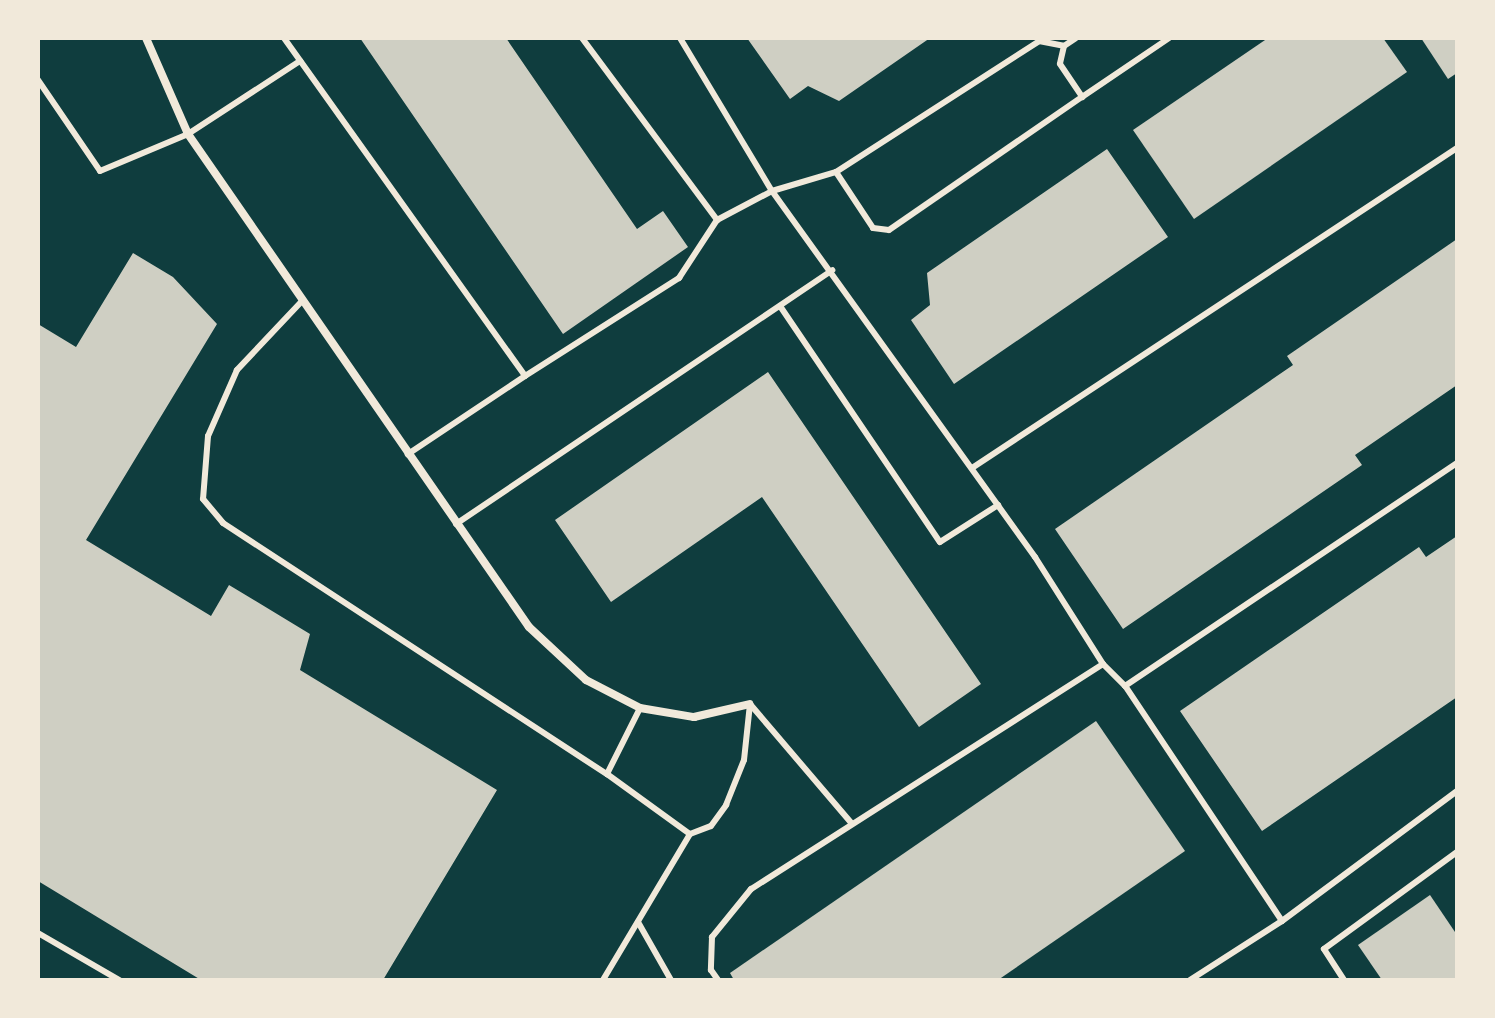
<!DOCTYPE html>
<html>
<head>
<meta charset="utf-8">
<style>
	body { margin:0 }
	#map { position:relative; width:1495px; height:1018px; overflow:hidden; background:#0f3d3e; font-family:Signika,sans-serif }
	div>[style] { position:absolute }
	.building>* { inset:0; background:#cfcfc3 }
	.service>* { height:6px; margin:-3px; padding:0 3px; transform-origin:3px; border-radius:3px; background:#f1e9da }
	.minor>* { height:8px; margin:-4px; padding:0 4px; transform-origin:4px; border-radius:4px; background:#f1e9da }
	span { translate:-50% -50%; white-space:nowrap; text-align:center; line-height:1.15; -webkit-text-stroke:7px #f1e9da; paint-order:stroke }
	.frame { position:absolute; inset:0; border:40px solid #f1e9da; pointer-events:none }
</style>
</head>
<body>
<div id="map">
	<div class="building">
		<i style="clip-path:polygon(360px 38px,506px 38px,637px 229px,663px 211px,688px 247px,563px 334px)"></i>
		<i style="clip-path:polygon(747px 38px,930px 38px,839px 101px,808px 86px,790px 99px)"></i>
		<i style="clip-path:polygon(1268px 38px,1383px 38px,1407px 72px,1194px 219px,1133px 130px)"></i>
		<i style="clip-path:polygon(1421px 38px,1457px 38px,1457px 73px,1448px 79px)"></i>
		<i style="clip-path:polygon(1107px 149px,1168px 237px,954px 384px,911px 320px,930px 305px,927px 273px)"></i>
		<i style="clip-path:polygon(1457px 239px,1457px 385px,1355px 455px,1362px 465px,1123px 629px,1055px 529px,1293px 365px,1287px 356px)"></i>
		<i style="clip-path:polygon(133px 253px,173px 277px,217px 324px,86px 540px,211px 616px,229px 585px,310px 634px,300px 670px,497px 790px,383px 980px,201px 980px,38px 881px,38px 324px,76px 347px)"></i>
		<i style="clip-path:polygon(768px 372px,981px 684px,919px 727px,762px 497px,611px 602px,555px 520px)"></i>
		<i style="clip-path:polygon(1457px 536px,1457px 697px,1262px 831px,1180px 711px,1419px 547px,1426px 557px)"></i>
		<i style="clip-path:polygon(1096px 721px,1185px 851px,998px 980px,734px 980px,730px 973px)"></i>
		<i style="clip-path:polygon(1430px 895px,1457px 935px,1457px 980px,1382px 980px,1358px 945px)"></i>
	</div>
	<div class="service">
		<i style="left:284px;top:38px;width:415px;rotate:54.5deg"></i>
		<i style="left:525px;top:376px;width:141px;rotate:146.3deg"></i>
		<i style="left:582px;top:38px;width:227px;rotate:53.4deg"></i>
		<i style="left:717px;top:220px;width:62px;rotate:-27.8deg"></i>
		<i style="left:772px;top:191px;width:67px;rotate:-16.5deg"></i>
		<i style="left:836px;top:172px;width:242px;rotate:-32.8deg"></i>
		<i style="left:1039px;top:41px;width:25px;rotate:11deg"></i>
		<i style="left:1064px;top:46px;width:14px;rotate:-34deg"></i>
		<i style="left:680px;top:38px;width:179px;rotate:59deg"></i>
		<i style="left:772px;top:191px;width:451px;rotate:54.3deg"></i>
		<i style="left:1035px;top:557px;width:127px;rotate:57.6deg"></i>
		<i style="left:1103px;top:664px;width:418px;rotate:147.4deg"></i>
		<i style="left:751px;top:889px;width:62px;rotate:129.1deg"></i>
		<i style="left:712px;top:937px;width:33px;rotate:92deg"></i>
		<i style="left:711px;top:970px;width:12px;rotate:55deg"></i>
		<i style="left:1064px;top:46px;width:18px;rotate:103deg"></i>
		<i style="left:1060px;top:64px;width:40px;rotate:56deg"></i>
		<i style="left:1082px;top:97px;width:105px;rotate:-34.1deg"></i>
		<i style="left:38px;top:80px;width:110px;rotate:55.7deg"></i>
		<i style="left:100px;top:171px;width:95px;rotate:-22.8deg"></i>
		<i style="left:188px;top:134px;width:134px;rotate:-33.1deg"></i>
		<i style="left:836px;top:172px;width:67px;rotate:56.5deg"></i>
		<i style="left:873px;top:228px;width:16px;rotate:7deg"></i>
		<i style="left:889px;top:230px;width:234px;rotate:-34.6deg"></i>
		<i style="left:302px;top:301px;width:95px;rotate:133.3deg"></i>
		<i style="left:237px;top:370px;width:72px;rotate:113.7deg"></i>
		<i style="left:208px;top:436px;width:63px;rotate:94.5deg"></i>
		<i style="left:203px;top:499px;width:31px;rotate:50deg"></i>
		<i style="left:223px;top:523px;width:459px;rotate:33.2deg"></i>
		<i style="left:607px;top:774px;width:102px;rotate:35.9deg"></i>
		<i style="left:690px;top:834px;width:170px;rotate:120.8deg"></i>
		<i style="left:780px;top:306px;width:285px;rotate:55.9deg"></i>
		<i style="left:940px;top:542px;width:69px;rotate:-32.5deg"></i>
		<i style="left:525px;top:376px;width:183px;rotate:-32.5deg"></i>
		<i style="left:679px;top:278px;width:69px;rotate:-56.8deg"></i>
		<i style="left:972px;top:468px;width:581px;rotate:-33.42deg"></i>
		<i style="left:456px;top:524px;width:454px;rotate:-34deg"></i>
		<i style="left:1103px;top:664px;width:31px;rotate:45deg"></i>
		<i style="left:750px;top:704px;width:157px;rotate:49.6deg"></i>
		<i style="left:607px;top:774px;width:74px;rotate:-63.4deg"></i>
		<i style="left:690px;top:834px;width:22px;rotate:-21deg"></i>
		<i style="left:711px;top:826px;width:26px;rotate:-54deg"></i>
		<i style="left:726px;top:805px;width:48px;rotate:-68.2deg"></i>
		<i style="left:744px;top:760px;width:56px;rotate:-83.9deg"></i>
		<i style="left:1282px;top:921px;width:283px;rotate:-123.7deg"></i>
		<i style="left:1125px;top:686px;width:400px;rotate:-33.9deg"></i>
		<i style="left:638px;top:922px;width:67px;rotate:60.4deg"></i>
		<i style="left:38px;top:933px;width:94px;rotate:30.1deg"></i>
		<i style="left:1190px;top:980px;width:109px;rotate:-32.7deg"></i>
		<i style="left:1282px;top:921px;width:218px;rotate:-36.6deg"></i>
		<i style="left:1344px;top:980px;width:37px;rotate:-123deg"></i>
		<i style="left:1324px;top:949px;width:165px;rotate:-36.1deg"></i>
	</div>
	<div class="minor">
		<i style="left:146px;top:38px;width:105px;rotate:66.4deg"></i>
		<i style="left:188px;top:134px;width:599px;rotate:55.33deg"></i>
		<i style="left:529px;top:627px;width:78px;rotate:42.9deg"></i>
		<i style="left:586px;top:680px;width:61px;rotate:27.4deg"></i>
		<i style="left:640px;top:708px;width:55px;rotate:9.5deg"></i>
		<i style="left:694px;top:717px;width:57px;rotate:-13.1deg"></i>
	</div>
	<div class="frame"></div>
</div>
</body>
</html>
